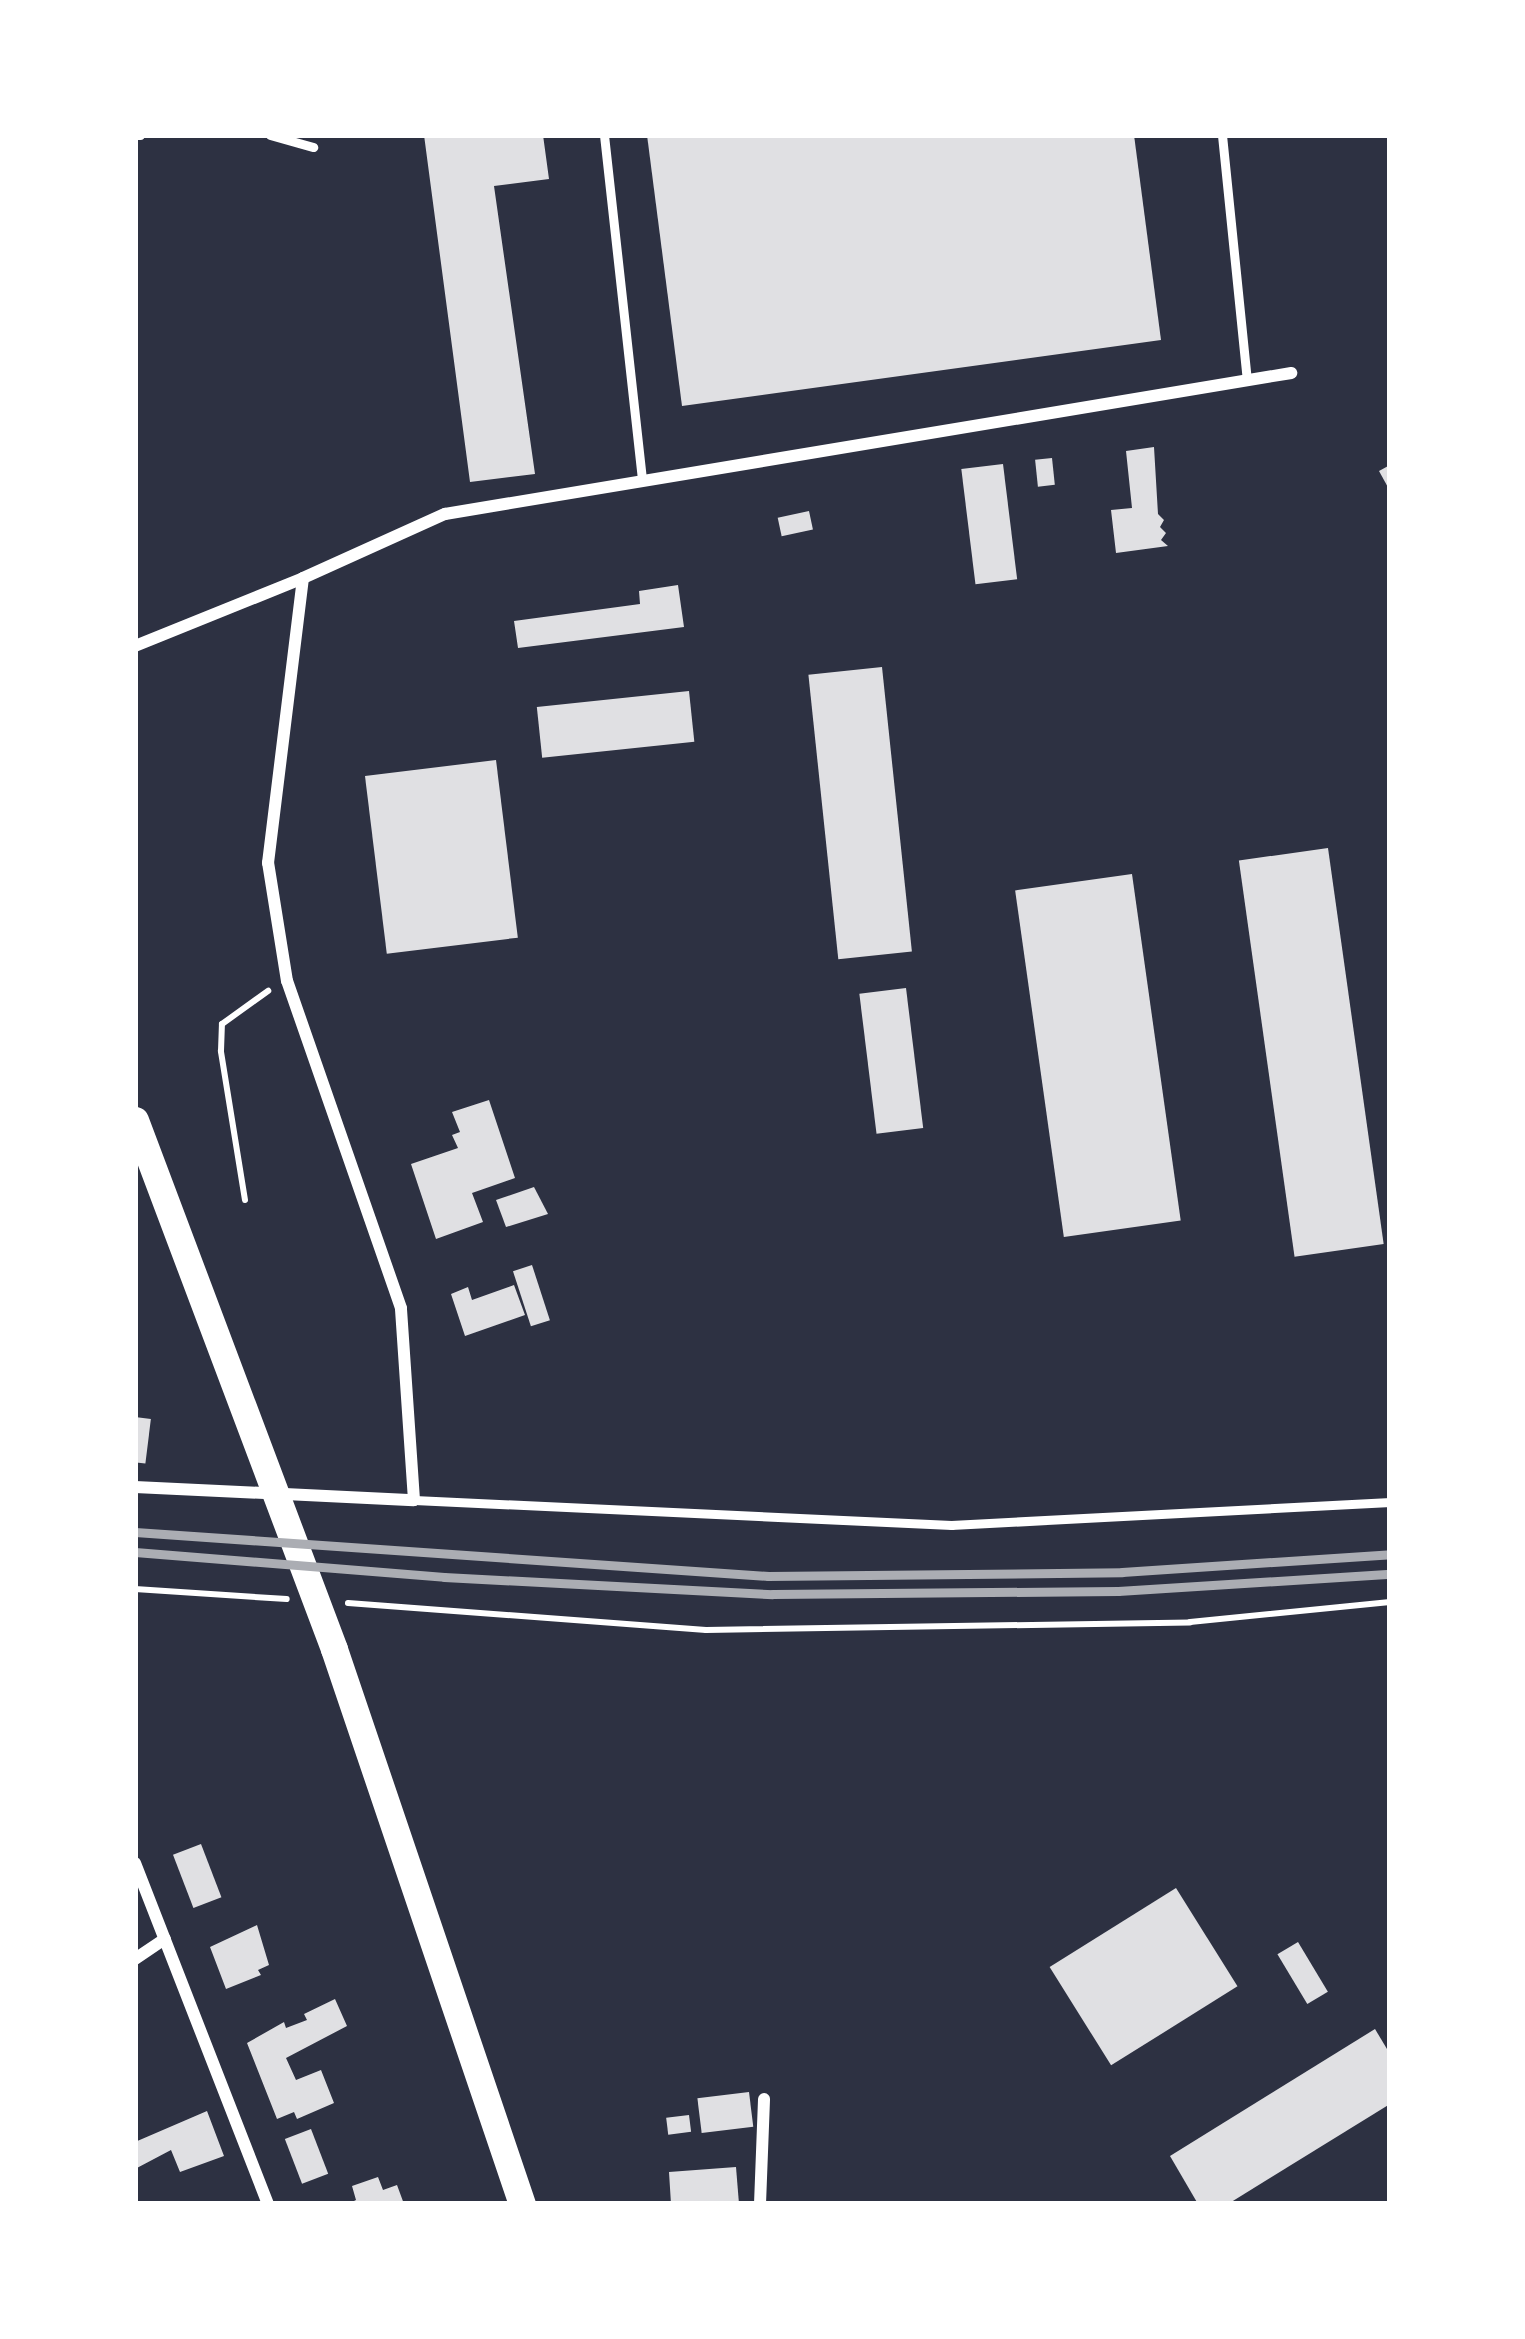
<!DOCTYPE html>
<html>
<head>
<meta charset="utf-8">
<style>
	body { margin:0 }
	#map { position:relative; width:1525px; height:2339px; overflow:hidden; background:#2d3142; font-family:Jost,sans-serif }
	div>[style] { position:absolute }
	.building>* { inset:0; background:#e0e0e3; transform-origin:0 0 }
	.path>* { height:6px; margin:-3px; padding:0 3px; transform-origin:3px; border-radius:3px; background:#fff }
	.service>* { height:9px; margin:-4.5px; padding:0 4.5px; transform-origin:4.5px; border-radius:4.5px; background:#fff }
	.minor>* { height:12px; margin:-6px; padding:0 6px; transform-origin:6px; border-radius:6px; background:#fff }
	.primary>* { height:27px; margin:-13.5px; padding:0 13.5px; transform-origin:13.5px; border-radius:13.5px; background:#fff }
	.rail>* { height:9px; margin:-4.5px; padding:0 4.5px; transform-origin:4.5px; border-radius:4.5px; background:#abadb3 }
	span { translate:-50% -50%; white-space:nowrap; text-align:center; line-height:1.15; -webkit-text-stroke:12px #fff; paint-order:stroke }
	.frame { position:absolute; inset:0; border:138px solid #fff; pointer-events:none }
</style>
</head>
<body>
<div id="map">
	<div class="building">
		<i style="clip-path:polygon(424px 135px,543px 135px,549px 179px,494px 186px,535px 474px,470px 482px)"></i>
		<i style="clip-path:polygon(647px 135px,1134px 135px,1161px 340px,682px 406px)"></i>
		<i style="clip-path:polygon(1154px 447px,1158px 514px,1164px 520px,1160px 527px,1166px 533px,1161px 540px,1168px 546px,1116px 553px,1111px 510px,1132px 508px,1126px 451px)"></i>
		<i style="left:1052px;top:458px;width:27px;height:17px;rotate:84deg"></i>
		<i style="left:1003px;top:464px;width:116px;height:42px;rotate:83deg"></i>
		<i style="clip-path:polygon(1390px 465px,1390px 491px,1379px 471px)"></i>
		<i style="left:809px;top:511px;width:19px;height:32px;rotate:78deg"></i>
		<i style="clip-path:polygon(678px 585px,684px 627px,518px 648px,514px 621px,640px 604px,639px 591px)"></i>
		<i style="left:882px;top:667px;width:286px;height:74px;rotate:84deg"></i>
		<i style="left:689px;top:691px;width:51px;height:153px;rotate:84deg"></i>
		<i style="left:496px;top:760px;width:179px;height:132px;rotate:83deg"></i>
		<i style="left:1328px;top:848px;width:400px;height:90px;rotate:82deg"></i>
		<i style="left:1132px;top:874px;width:350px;height:118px;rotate:82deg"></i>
		<i style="left:906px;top:988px;width:141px;height:47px;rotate:83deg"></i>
		<i style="clip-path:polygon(489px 1100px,515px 1178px,472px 1193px,483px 1222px,436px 1239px,411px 1164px,458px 1148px,452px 1135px,460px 1132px,452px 1112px)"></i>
		<i style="clip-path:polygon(534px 1187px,548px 1214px,506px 1227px,496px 1200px)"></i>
		<i style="left:532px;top:1265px;width:58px;height:20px;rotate:72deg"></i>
		<i style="clip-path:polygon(514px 1285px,525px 1315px,465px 1336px,451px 1294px,468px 1287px,472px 1300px)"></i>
		<i style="left:135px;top:1417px;width:16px;height:45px;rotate:7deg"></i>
		<i style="left:201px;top:1844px;width:57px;height:30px;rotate:69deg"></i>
		<i style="left:1176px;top:1888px;width:116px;height:149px;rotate:58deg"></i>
		<i style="clip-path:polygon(257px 1925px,269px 1965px,258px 1970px,261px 1975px,226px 1989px,210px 1947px)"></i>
		<i style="left:1298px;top:1942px;width:58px;height:24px;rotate:59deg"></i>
		<i style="clip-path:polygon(335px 1999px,347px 2026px,286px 2058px,296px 2080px,321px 2070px,334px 2103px,297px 2119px,294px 2112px,277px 2119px,247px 2043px,284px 2022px,286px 2028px,307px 2020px,304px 2014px)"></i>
		<i style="clip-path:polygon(1375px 2029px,1390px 2054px,1390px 2104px,1228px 2204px,1198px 2204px,1170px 2156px)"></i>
		<i style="left:749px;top:2092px;width:35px;height:52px;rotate:83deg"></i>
		<i style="clip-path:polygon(207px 2111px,224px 2156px,180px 2172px,171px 2150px,135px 2169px,135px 2142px)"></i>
		<i style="left:689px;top:2115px;width:17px;height:23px;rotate:83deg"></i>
		<i style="left:311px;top:2129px;width:48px;height:28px;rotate:69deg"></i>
		<i style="clip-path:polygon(736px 2167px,739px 2204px,671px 2204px,669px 2172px)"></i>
		<i style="clip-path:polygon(378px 2177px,383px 2190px,397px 2185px,404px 2204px,348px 2204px,356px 2200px,352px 2186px)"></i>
	</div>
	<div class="path">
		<i style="left:245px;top:1200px;width:151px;rotate:-99.2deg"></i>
		<i style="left:221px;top:1051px;width:27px;rotate:-88deg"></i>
		<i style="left:222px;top:1024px;width:57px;rotate:-35.7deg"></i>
		<i style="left:135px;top:1589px;width:152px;rotate:3.8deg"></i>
		<i style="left:348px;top:1603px;width:359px;rotate:4.3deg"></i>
		<i style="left:706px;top:1630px;width:484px;rotate:-0.9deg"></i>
		<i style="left:1190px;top:1622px;width:201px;rotate:-5.7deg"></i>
	</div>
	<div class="service">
		<i style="left:135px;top:135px;width:5px"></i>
		<i style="left:270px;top:135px;width:45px;rotate:15.6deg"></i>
		<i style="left:604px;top:135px;width:348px;rotate:83.7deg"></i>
		<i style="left:1222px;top:135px;width:247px;rotate:84.2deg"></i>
		<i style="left:414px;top:1500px;width:538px;rotate:2.67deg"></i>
		<i style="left:951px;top:1525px;width:440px;rotate:-3deg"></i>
	</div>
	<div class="minor">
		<i style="left:135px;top:646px;width:181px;rotate:-22deg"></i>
		<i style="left:135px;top:1487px;width:279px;rotate:2.7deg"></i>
		<i style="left:414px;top:1500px;width:192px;rotate:-93.9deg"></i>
		<i style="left:401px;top:1308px;width:346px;rotate:-109.2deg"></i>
		<i style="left:287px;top:981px;width:120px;rotate:-99.1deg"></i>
		<i style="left:268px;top:863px;width:287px;rotate:-83deg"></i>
		<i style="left:303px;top:578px;width:156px;rotate:-24.3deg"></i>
		<i style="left:445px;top:514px;width:858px;rotate:-9.46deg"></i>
		<i style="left:135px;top:1863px;width:366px;rotate:68.7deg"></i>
		<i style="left:135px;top:1959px;width:36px;rotate:-34deg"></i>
		<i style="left:760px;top:2204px;width:105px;rotate:-87.8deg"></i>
	</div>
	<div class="primary">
		<i style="left:135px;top:1120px;width:565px;rotate:69.38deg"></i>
		<i style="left:334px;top:1649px;width:586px;rotate:71.29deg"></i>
	</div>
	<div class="rail">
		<i style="left:135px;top:1532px;width:635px;rotate:3.98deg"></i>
		<i style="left:768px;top:1576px;width:354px;rotate:-0.6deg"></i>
		<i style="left:1122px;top:1572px;width:269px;rotate:-3.8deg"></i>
		<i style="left:135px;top:1552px;width:310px;rotate:4.6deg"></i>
		<i style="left:444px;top:1577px;width:329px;rotate:3deg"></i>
		<i style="left:773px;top:1594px;width:345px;rotate:-0.5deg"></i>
		<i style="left:1118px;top:1591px;width:273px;rotate:-3.6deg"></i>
	</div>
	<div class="frame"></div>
</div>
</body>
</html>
